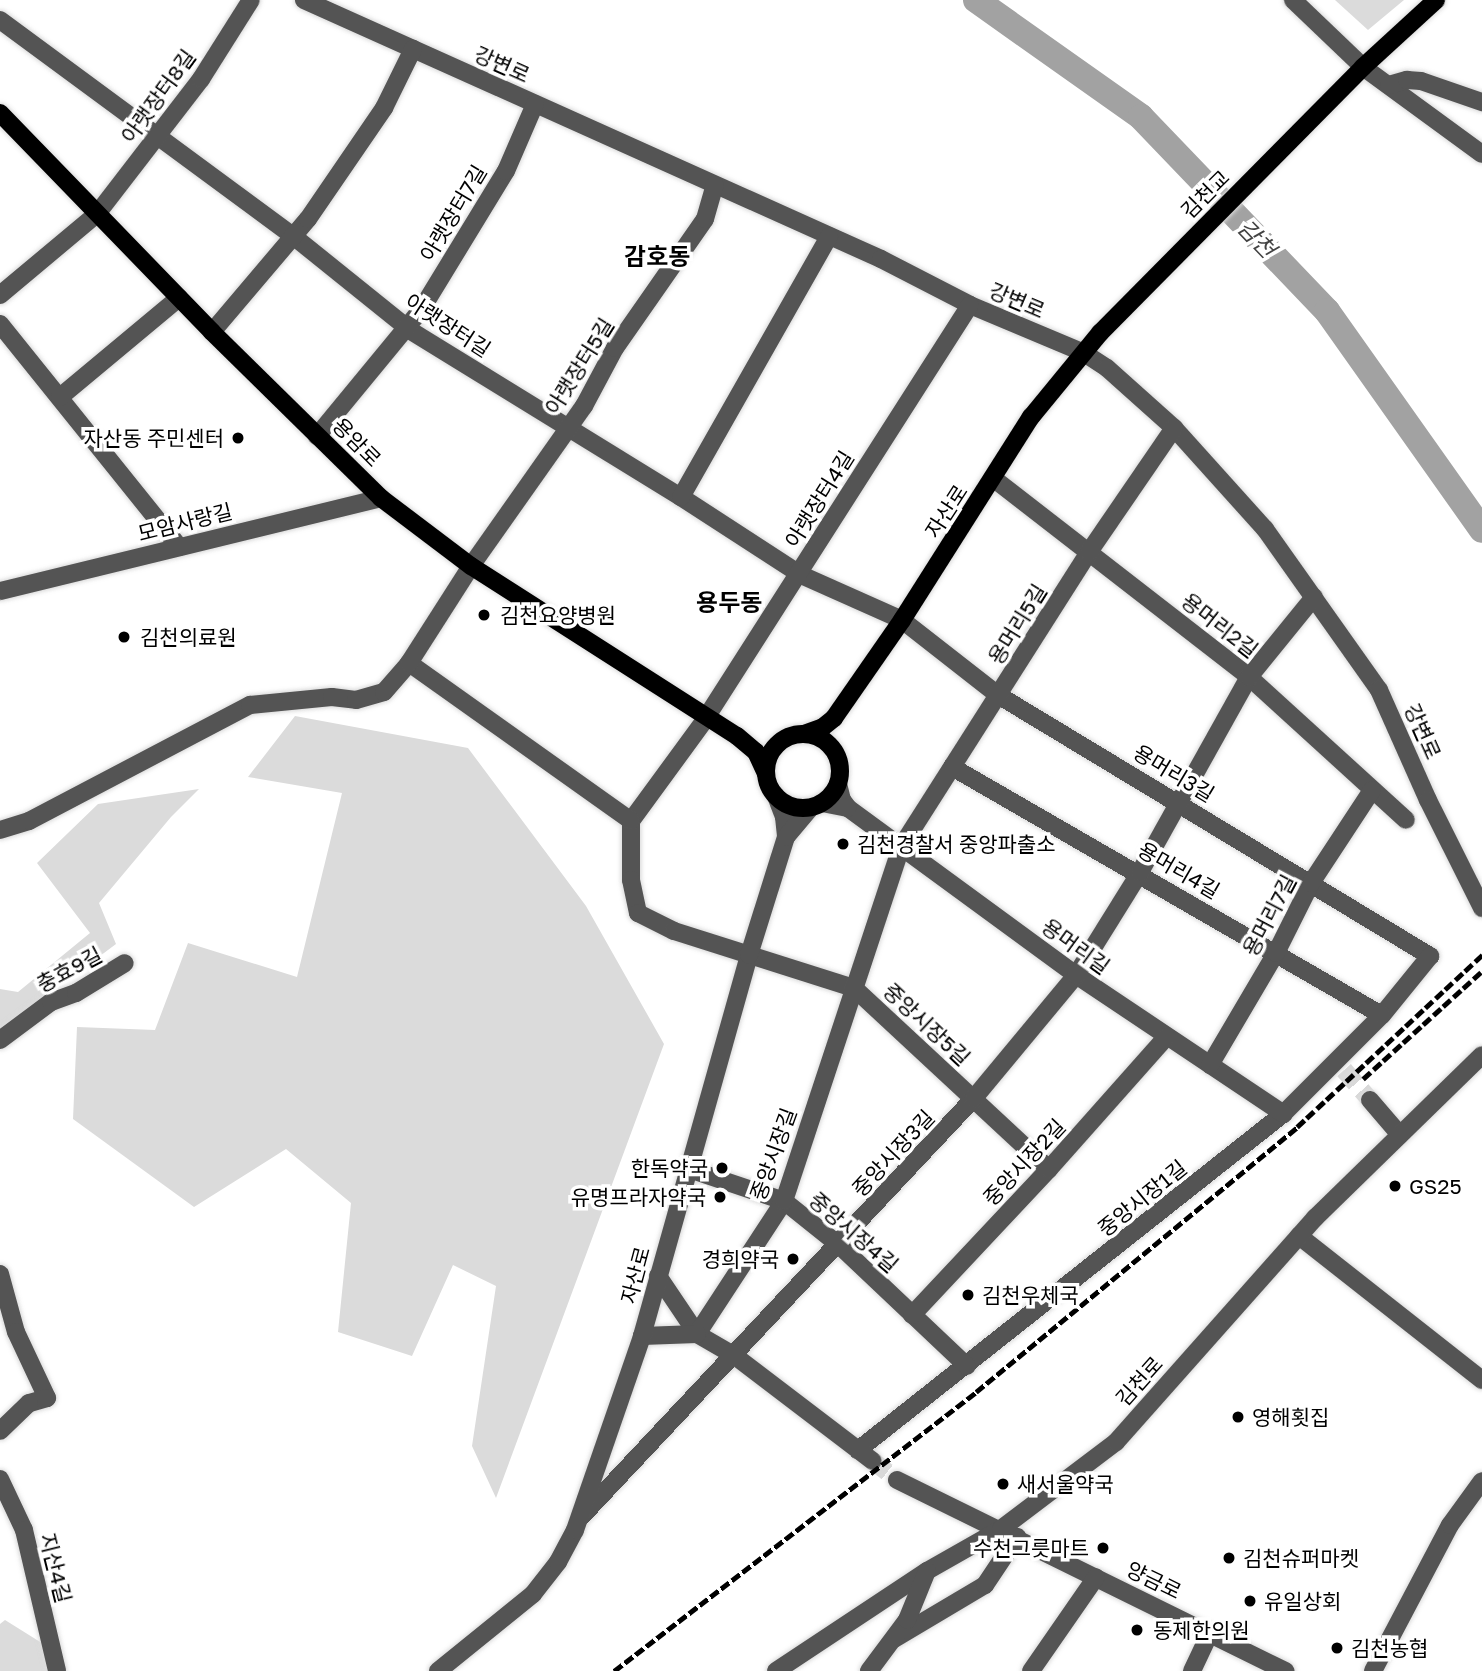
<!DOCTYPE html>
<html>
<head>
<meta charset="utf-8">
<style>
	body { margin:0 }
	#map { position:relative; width:1482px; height:1671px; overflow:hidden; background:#fff; font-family:"Golos Text","Noto Sans KR",sans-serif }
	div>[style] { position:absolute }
	.green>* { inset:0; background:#dbdbdb }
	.river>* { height:26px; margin:-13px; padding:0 13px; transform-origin:13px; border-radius:13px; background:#a2a2a2 }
	.minor-tunnel>* { height:18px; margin-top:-9px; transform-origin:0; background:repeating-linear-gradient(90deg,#d9d9d9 0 18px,transparent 0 27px) }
	.roads { filter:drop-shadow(0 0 2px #dbdbdb) drop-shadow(0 0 2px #dbdbdb) }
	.minor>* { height:18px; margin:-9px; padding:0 9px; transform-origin:9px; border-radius:9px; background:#545454 }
	.major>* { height:18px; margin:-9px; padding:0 9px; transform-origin:9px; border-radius:9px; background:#000 }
	.major>.ring { margin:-9px; padding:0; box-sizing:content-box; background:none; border:18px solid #000; border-radius:50% }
	.rail>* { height:4.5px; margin-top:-2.25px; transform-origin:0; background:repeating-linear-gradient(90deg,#000 0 10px,transparent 0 13.5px) }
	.dots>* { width:19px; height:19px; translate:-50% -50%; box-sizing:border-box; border:4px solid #fff; border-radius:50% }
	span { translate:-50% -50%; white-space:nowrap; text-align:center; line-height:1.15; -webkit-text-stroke:7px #fff; paint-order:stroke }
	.street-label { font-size:21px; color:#000 }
	.poi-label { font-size:21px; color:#000 }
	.right { translate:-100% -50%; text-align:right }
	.left { translate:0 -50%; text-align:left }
	.water-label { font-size:23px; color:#434343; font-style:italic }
	.quarter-label { font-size:24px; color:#000; font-weight:700 }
</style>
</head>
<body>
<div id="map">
	<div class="green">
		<i style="clip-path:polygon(1335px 0,1404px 0,1368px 30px)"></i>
		<i style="clip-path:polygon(295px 716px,468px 748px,586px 906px,664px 1044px,496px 1498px,472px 1446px,496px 1286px,453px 1265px,412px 1356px,338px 1332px,351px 1203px,286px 1149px,194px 1207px,73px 1119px,77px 1027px,155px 1030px,188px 943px,297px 977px,342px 793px,248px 777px)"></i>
		<i style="clip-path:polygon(199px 789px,171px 817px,99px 903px,116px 944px,0 1031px,0 989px,18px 992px,90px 933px,37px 863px,98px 804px)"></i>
		<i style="clip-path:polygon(5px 1620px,45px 1645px,51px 1671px,0 1671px,0 1624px)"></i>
	</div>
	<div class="river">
		<i style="left:976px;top:0;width:202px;rotate:35.3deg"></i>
		<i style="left:1141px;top:117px;width:269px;rotate:46.2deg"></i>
		<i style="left:1327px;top:311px;width:268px;rotate:54.7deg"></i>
	</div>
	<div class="minor-tunnel">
		<i style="left:1344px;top:1070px;width:40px;rotate:49deg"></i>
		<i style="left:873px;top:1461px;width:31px;rotate:38deg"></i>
	</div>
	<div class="roads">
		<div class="minor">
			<i style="left:304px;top:0;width:632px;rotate:24.17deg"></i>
			<i style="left:881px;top:259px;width:100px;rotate:27.3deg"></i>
			<i style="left:970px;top:305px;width:124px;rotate:22.8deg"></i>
			<i style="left:1084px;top:353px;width:27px;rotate:33deg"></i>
			<i style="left:1107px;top:368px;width:90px;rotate:41.8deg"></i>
			<i style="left:1174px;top:428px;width:136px;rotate:48deg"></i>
			<i style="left:1265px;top:529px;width:197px;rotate:54.7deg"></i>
			<i style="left:1379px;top:690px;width:120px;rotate:66deg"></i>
			<i style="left:1428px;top:800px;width:121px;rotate:63.4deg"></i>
			<i style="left:1293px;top:0;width:97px;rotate:43.7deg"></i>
			<i style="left:1363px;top:67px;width:147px;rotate:36.2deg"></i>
			<i style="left:0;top:20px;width:364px;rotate:36.4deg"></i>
			<i style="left:293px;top:236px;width:151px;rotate:38.8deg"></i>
			<i style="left:411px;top:331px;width:317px;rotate:31.6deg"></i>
			<i style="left:681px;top:497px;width:143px;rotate:33deg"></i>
			<i style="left:801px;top:575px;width:111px;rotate:24deg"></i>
			<i style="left:902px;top:620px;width:122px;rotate:38deg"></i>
			<i style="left:998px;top:695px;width:505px;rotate:31.14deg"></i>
			<i style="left:1430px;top:956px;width:76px;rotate:129.1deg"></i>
			<i style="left:1382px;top:1015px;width:140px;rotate:135deg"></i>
			<i style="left:1283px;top:1114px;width:542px;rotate:141.67deg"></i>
			<i style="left:1389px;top:85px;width:19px;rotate:-16deg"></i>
			<i style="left:1407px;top:80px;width:14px;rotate:4deg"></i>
			<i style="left:1421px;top:81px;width:65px;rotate:19deg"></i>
			<i style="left:0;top:295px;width:126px;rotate:-39.9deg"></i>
			<i style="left:97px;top:214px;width:170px;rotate:-52.4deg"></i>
			<i style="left:201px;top:79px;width:93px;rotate:-57.7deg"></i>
			<i style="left:970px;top:305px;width:489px;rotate:122.6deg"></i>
			<i style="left:707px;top:717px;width:129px;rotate:126.2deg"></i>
			<i style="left:631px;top:821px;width:59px;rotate:90deg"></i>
			<i style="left:631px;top:880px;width:34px;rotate:78deg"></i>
			<i style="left:638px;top:913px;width:40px;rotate:26.6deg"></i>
			<i style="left:674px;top:931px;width:189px;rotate:17.6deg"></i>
			<i style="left:854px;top:988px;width:266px;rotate:42.9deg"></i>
			<i style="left:0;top:324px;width:286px;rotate:51.2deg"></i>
			<i style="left:212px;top:332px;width:148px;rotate:-49.7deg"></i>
			<i style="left:308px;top:219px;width:135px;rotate:-55.6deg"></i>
			<i style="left:384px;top:108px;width:66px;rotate:-63.8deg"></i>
			<i style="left:60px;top:397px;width:155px;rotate:-39.8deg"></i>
			<i style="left:317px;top:436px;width:163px;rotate:-50.5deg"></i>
			<i style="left:421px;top:310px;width:163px;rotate:-58.6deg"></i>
			<i style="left:506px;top:171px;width:73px;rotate:-66.6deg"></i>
			<i style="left:994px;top:479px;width:323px;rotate:37.8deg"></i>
			<i style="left:1249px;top:677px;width:212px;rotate:42.3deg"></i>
			<i style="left:681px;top:497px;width:300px;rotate:-60.4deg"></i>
			<i style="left:0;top:591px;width:392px;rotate:-13.7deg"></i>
			<i style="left:409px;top:663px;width:272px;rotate:35.4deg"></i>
			<i style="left:952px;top:767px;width:496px;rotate:30deg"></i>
			<i style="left:838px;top:784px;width:16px;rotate:76deg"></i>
			<i style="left:842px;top:800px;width:10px;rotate:53deg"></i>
			<i style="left:848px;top:808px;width:283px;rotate:36.2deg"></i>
			<i style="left:1076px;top:975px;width:250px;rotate:33.8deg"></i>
			<i style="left:776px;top:796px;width:22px;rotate:69deg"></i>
			<i style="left:784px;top:817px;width:20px;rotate:84deg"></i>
			<i style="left:822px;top:803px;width:26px;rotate:11deg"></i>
			<i style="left:0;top:830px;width:30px;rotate:-17deg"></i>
			<i style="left:29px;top:821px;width:250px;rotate:-27.7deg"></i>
			<i style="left:250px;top:705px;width:82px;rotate:-5.6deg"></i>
			<i style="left:332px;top:697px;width:24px;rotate:7deg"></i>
			<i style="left:356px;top:700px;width:29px;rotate:-16deg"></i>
			<i style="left:384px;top:692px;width:38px;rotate:-49deg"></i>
			<i style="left:409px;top:663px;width:115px;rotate:-57.4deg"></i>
			<i style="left:471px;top:566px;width:196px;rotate:-54.8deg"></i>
			<i style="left:584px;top:406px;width:66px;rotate:-61.9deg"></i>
			<i style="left:615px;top:348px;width:157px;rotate:-55.1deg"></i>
			<i style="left:705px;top:219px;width:35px;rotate:-74deg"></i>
			<i style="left:0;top:1040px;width:64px;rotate:-36.7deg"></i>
			<i style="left:51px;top:1002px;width:27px;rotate:-20deg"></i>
			<i style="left:76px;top:993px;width:57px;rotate:-31.5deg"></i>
			<i style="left:1210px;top:1065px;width:130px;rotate:-59.5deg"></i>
			<i style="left:1276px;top:953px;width:78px;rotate:-63.4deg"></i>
			<i style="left:1311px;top:883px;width:111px;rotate:-56.7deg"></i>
			<i style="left:1370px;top:1100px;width:46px;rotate:49.4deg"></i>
			<i style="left:689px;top:1169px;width:100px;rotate:18.6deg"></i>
			<i style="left:784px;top:1201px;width:70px;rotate:38.7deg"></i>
			<i style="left:839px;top:1245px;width:176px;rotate:43.4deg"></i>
			<i style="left:1299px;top:1236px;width:233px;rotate:38.2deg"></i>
			<i style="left:0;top:1274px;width:60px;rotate:74.6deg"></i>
			<i style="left:16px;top:1332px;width:73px;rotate:64.8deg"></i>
			<i style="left:47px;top:1398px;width:19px;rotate:164deg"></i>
			<i style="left:29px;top:1403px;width:40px;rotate:136deg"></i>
			<i style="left:658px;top:1276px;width:70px;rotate:56.1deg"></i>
			<i style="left:697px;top:1334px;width:44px;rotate:30.1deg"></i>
			<i style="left:735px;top:1356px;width:173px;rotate:37.3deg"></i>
			<i style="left:912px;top:1315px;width:200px;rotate:-46.8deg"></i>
			<i style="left:1049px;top:1169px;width:176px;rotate:-48.4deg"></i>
			<i style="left:697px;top:1334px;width:159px;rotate:-56.8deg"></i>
			<i style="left:784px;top:1201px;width:373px;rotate:-71.7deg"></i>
			<i style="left:901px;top:847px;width:350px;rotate:-57.5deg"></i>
			<i style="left:1089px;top:552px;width:150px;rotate:-55.6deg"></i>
			<i style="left:642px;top:1336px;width:55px;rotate:-2.1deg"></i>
			<i style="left:0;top:1479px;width:56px;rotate:64.8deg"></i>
			<i style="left:24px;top:1530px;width:145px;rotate:76.8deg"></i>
			<i style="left:897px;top:1480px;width:433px;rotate:26.2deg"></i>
			<i style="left:581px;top:1517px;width:574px;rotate:-46.83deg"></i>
			<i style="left:974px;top:1098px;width:160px;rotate:-50.3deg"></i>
			<i style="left:1076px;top:975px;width:121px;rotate:-58.1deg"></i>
			<i style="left:1140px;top:872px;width:223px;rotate:-60.8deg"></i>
			<i style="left:1249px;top:677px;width:103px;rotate:-50.9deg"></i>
			<i style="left:894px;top:1639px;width:106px;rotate:-30.7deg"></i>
			<i style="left:985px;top:1585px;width:58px;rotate:-56.3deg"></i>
			<i style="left:438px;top:1671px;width:122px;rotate:-39deg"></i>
			<i style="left:533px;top:1594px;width:41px;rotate:-52deg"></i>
			<i style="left:558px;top:1562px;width:36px;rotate:-62deg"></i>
			<i style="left:575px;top:1530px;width:205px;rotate:-70.9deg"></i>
			<i style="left:642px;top:1336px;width:396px;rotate:-74.3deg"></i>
			<i style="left:749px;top:955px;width:124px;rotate:-72.6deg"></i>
			<i style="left:786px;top:837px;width:38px;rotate:-50deg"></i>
			<i style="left:776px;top:1671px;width:181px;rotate:-33.5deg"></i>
			<i style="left:927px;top:1571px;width:85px;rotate:-29.6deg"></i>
			<i style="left:1001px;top:1529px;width:144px;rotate:-37.1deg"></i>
			<i style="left:1116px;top:1442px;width:300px;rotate:-48.4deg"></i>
			<i style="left:1315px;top:1218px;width:233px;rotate:-44.3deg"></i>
			<i style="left:869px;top:1671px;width:64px;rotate:-53.3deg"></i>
			<i style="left:907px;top:1620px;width:53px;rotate:-67.8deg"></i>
			<i style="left:1031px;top:1671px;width:114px;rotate:-55.3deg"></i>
			<i style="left:1192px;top:1671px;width:42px;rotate:-64.7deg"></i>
			<i style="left:1373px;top:1671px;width:165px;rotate:-62.2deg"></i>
			<i style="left:1450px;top:1525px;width:54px;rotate:-54deg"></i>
		</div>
		<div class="major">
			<i style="left:0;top:113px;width:305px;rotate:45.9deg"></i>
			<i style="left:212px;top:332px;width:237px;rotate:44.5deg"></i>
			<i style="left:381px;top:498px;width:113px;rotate:37.1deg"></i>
			<i style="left:471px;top:566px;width:316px;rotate:32.6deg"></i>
			<i style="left:737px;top:736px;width:25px;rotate:40deg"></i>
			<i style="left:756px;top:752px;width:23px;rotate:65deg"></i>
			<i style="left:804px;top:734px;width:20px;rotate:-20deg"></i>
			<i style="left:823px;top:727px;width:14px;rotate:-39deg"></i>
			<i style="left:834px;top:718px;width:119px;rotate:-55.2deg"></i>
			<i style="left:902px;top:620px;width:241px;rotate:-57.6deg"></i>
			<i style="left:1031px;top:417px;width:109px;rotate:-50.6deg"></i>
			<i style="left:1100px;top:333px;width:374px;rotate:-45.3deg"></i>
			<i style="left:1363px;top:67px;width:99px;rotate:-42.5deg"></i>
			<i class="ring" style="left:766px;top:734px;width:56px;height:56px"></i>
		</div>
	</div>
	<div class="rail">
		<i style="left:1363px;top:1079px;width:161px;rotate:-42.2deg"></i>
		<i style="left:614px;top:1671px;width:457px;rotate:-37.6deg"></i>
		<i style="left:976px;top:1392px;width:416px;rotate:-39.5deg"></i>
		<i style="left:1297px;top:1127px;width:253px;rotate:-42.9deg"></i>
	</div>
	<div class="dots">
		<i style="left:238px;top:438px;background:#000"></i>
		<i style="left:484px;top:615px;background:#000"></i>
		<i style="left:124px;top:637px;background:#000"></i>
		<i style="left:843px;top:844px;background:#000"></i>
		<i style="left:722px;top:1168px;background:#000"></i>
		<i style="left:1395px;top:1186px;background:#000"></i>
		<i style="left:720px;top:1197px;background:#000"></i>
		<i style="left:793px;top:1259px;background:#000"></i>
		<i style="left:968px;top:1295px;background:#000"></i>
		<i style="left:1238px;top:1417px;background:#000"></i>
		<i style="left:1003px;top:1484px;background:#000"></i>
		<i style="left:1103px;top:1548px;background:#000"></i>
		<i style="left:1229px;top:1558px;background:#000"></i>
		<i style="left:1250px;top:1601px;background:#000"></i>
		<i style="left:1137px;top:1630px;background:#000"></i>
		<i style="left:1337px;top:1648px;background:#000"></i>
	</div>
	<div class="street-label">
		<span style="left:502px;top:64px;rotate:24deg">강변로</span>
		<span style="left:158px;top:96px;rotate:-54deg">아랫장터8길</span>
		<span style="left:1205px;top:194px;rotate:-45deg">김천교</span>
		<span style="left:453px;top:213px;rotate:-59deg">아랫장터7길</span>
		<span style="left:1017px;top:300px;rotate:23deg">강변로</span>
		<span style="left:448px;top:325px;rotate:33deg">아랫장터길</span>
		<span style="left:579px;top:366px;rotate:-58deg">아랫장터5길</span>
		<span style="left:357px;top:442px;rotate:45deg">용암로</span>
		<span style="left:819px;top:499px;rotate:-58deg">아랫장터4길</span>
		<span style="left:946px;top:511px;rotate:-57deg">자산로</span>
		<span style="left:185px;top:522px;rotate:-14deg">모암사랑길</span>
		<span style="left:1017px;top:624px;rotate:-58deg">용머리5길</span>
		<span style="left:1220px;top:625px;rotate:38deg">용머리2길</span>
		<span style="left:1423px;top:731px;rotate:66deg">강변로</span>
		<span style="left:1174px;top:773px;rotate:31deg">용머리3길</span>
		<span style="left:1179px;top:870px;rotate:30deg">용머리4길</span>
		<span style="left:1269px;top:915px;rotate:-62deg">용머리7길</span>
		<span style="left:1076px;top:946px;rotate:36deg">용머리길</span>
		<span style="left:69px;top:969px;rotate:-28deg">충효9길</span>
		<span style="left:927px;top:1024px;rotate:43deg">중앙시장5길</span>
		<span style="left:893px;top:1153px;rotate:-47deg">중앙시장3길</span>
		<span style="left:773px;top:1154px;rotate:-70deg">중앙시장길</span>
		<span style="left:1024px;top:1162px;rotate:-47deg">중앙시장2길</span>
		<span style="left:1142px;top:1198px;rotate:-39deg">중앙시장1길</span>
		<span style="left:854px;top:1232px;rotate:41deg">중앙시장4길</span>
		<span style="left:635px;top:1275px;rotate:-75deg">자산로</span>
		<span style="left:1139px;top:1381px;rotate:-48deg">김천로</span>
		<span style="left:56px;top:1568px;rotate:76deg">지산4길</span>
		<span style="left:1154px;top:1580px;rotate:26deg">양금로</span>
	</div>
	<div class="poi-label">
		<span class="right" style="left:224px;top:438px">자산동 주민센터</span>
		<span class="left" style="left:500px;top:615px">김천요양병원</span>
		<span class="left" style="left:140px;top:637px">김천의료원</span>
		<span class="left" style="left:857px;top:844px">김천경찰서 중앙파출소</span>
		<span class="right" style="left:708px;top:1168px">한독약국</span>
		<span class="left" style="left:1409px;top:1186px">GS25</span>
		<span class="right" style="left:706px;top:1197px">유명프라자약국</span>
		<span class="right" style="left:779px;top:1259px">경희약국</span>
		<span class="left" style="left:982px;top:1295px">김천우체국</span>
		<span class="left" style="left:1252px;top:1417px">영해횟집</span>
		<span class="left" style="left:1017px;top:1484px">새서울약국</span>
		<span class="right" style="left:1089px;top:1548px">수천그릇마트</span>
		<span class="left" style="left:1243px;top:1558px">김천슈퍼마켓</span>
		<span class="left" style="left:1264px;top:1601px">유일상회</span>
		<span class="left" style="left:1153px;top:1630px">동제한의원</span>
		<span class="left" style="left:1351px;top:1648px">김천농협</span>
	</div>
	<div class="water-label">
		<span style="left:1257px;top:238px;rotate:46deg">감천</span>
	</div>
	<div class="quarter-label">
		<span style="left:657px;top:256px">감호동</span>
		<span style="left:729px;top:602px">용두동</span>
	</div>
</div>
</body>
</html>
